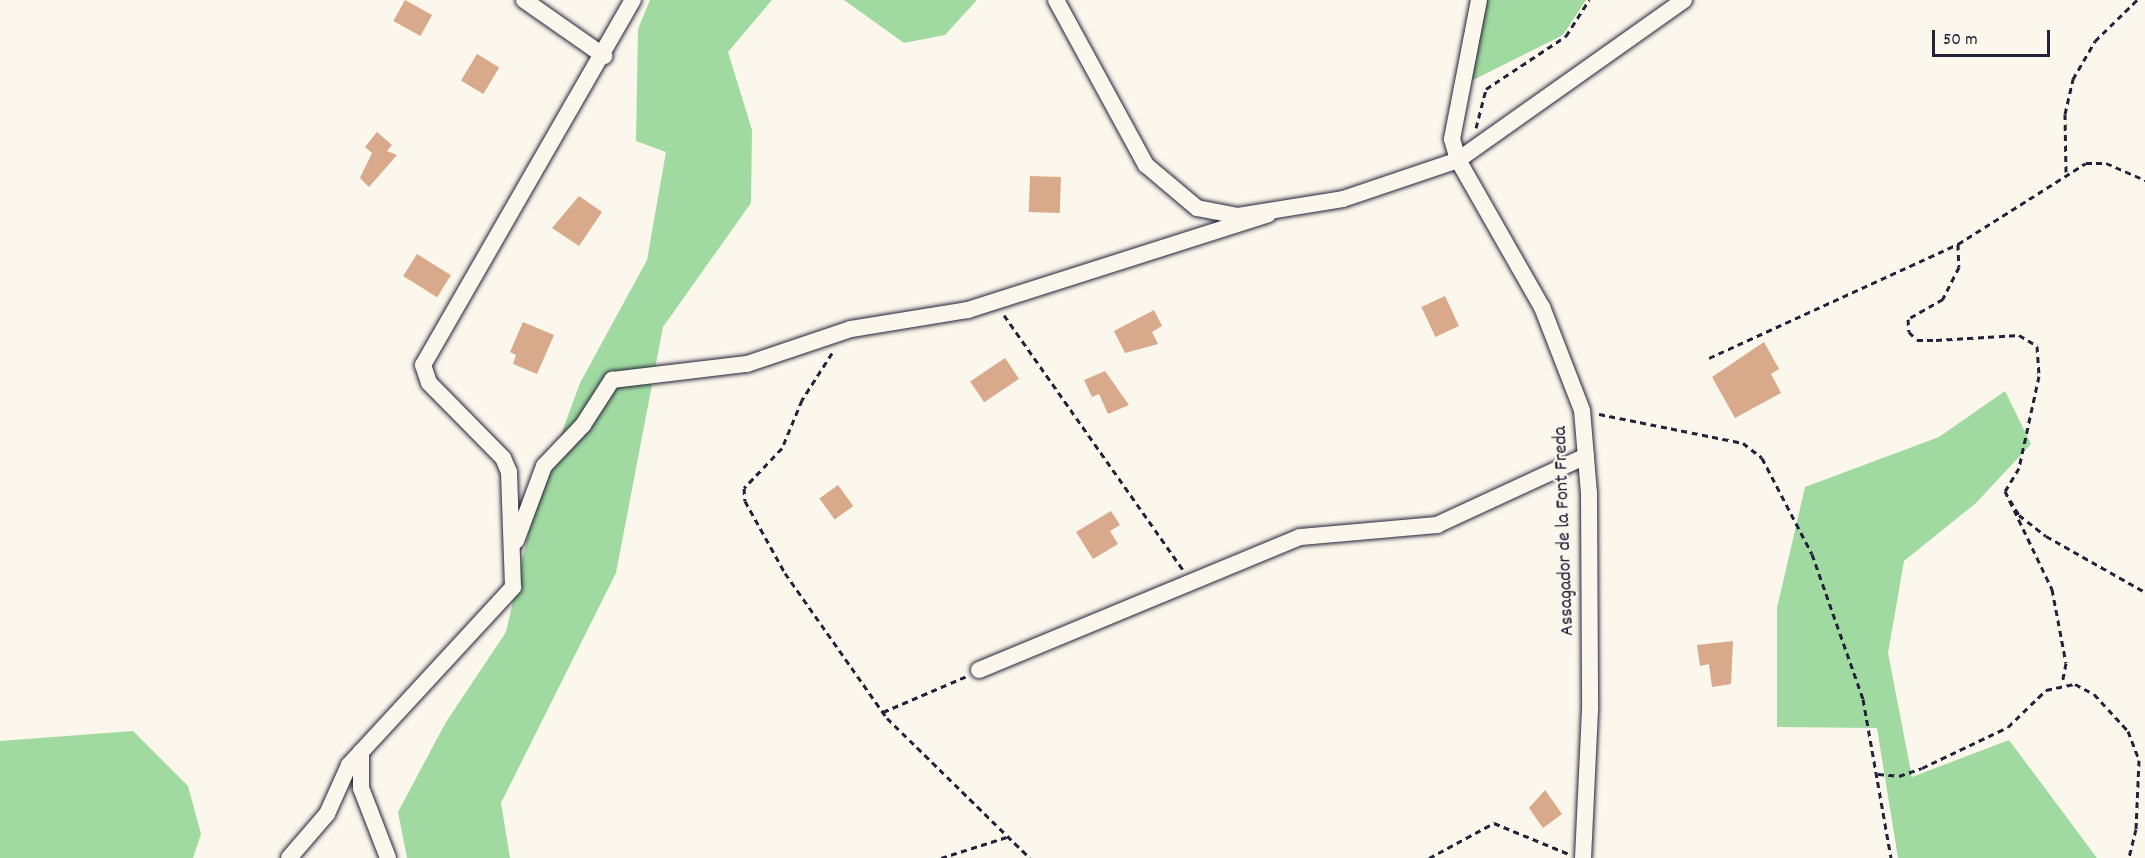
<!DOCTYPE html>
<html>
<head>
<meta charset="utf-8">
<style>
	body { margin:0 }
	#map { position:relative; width:2145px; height:858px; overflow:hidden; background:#fbf7ec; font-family:Dekko,sans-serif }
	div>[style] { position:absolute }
	.green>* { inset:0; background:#a0daa0 }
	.building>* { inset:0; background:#d8a98a; transform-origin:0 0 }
	.path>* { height:3px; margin-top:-1.5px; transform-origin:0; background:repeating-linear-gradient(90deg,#22223b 0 6px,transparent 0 10.5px) }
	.roads { filter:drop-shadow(0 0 2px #22223b) drop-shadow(0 0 2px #22223b) }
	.minor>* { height:16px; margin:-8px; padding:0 8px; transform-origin:8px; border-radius:8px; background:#fbf7ec }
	span { translate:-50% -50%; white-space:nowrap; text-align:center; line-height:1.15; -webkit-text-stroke:4.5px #fbf7ec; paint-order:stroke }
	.street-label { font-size:20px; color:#22223b }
	.scale { position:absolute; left:1932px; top:30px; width:118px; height:27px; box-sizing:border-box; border:3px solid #22223b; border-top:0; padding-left:8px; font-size:18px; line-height:21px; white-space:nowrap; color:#22223b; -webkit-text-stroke:4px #fbf7ec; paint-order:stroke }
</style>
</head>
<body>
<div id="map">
	<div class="green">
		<i style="clip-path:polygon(650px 0,772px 0,728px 52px,752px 130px,751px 203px,663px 327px,616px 573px,501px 803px,510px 858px,407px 858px,398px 812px,446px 722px,506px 632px,534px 508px,580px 383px,647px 260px,666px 152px,636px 141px,638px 29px)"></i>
		<i style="clip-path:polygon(844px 0,977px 0,945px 35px,904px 43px)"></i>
		<i style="clip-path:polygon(1479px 0,1586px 0,1563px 35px,1461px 86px)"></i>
		<i style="clip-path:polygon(2005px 391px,2031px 444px,1976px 503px,1904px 561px,1888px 653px,1912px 777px,2009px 740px,2097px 858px,1898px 858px,1877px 728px,1777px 727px,1777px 608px,1805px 487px,1939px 437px)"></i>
		<i style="clip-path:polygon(133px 731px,188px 786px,201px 834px,193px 858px,0 858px,0 741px)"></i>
	</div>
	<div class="building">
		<i style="left:405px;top:0;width:31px;height:24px;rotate:29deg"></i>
		<i style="left:477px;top:54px;width:26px;height:31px;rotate:31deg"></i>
		<i style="clip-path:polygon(377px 132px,392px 145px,387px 151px,397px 155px,369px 187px,360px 178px,372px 153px,365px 147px)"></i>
		<i style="left:1030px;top:176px;width:31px;height:36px;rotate:2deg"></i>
		<i style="clip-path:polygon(579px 196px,602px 212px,579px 246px,552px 228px)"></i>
		<i style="left:417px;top:254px;width:40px;height:26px;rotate:32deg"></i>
		<i style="left:1445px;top:296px;width:33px;height:26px;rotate:65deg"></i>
		<i style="clip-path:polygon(1154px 310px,1162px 326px,1152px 332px,1158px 344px,1125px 353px,1114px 331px)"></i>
		<i style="clip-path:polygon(523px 322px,554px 335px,537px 374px,513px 364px,516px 355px,510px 352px)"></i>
		<i style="clip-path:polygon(1764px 342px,1779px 369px,1771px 374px,1781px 393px,1735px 418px,1712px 377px)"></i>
		<i style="left:1005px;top:358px;width:25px;height:42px;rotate:56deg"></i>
		<i style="clip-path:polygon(1105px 371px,1129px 405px,1108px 414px,1099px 394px,1092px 397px,1084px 380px)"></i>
		<i style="left:838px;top:485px;width:26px;height:23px;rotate:54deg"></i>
		<i style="clip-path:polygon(1111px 511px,1120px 525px,1110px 531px,1118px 544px,1093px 559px,1076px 532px)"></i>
		<i style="clip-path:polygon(1733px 641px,1731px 684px,1712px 687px,1709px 664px,1700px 666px,1697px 645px)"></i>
		<i style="clip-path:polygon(1545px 790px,1562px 814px,1543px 828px,1529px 808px)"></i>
	</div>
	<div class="path">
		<i style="left:1476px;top:128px;width:40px;rotate:-75.6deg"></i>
		<i style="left:1486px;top:89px;width:96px;rotate:-33.5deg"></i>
		<i style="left:1566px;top:36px;width:43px;rotate:-57.4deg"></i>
		<i style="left:2066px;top:172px;width:58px;rotate:-91deg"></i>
		<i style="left:2065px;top:114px;width:36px;rotate:-77deg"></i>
		<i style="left:2073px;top:79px;width:44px;rotate:-59.9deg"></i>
		<i style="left:2095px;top:41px;width:59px;rotate:-44.3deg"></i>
		<i style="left:1958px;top:244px;width:151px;rotate:-32.3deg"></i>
		<i style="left:2086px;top:163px;width:20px"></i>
		<i style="left:2106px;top:163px;width:43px;rotate:23.6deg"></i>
		<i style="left:1004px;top:315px;width:312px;rotate:54.9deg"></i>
		<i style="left:832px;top:353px;width:56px;rotate:122.6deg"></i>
		<i style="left:802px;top:400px;width:52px;rotate:112.6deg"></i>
		<i style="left:782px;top:448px;width:55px;rotate:133.5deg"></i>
		<i style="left:744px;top:488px;width:13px;rotate:86deg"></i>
		<i style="left:745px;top:501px;width:82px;rotate:60.9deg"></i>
		<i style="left:785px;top:573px;width:177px;rotate:54.9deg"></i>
		<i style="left:887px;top:718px;width:200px;rotate:44.4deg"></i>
		<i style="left:1709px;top:358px;width:274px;rotate:-24.6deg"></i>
		<i style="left:1958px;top:244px;width:23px;rotate:88deg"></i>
		<i style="left:1959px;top:267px;width:36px;rotate:117deg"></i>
		<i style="left:1943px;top:299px;width:40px;rotate:150.3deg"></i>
		<i style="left:1908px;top:319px;width:13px;rotate:86deg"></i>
		<i style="left:1909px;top:332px;width:11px;rotate:45deg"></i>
		<i style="left:1917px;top:340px;width:19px"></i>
		<i style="left:1936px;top:340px;width:83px;rotate:-3.4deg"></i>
		<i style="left:2019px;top:335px;width:21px;rotate:31deg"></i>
		<i style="left:2037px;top:346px;width:30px;rotate:86deg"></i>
		<i style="left:2039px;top:376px;width:94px;rotate:102.3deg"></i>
		<i style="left:2019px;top:468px;width:27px;rotate:121deg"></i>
		<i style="left:2005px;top:491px;width:109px;rotate:64.4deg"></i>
		<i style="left:2052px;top:589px;width:75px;rotate:79.3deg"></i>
		<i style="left:2066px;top:663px;width:20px;rotate:101deg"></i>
		<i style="left:1599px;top:414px;width:147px;rotate:11.4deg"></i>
		<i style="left:1743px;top:443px;width:24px;rotate:38deg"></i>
		<i style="left:1762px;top:458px;width:108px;rotate:62.5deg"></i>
		<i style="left:1812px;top:554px;width:154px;rotate:70.6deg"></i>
		<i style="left:1863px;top:699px;width:161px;rotate:80deg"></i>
		<i style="left:2010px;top:500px;width:17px;rotate:59deg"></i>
		<i style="left:2019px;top:515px;width:34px;rotate:38deg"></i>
		<i style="left:2046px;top:536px;width:114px;rotate:29.5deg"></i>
		<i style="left:883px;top:712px;width:91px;rotate:-23.2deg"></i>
		<i style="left:1878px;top:774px;width:21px;rotate:5deg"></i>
		<i style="left:1899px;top:776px;width:24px;rotate:-19deg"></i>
		<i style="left:1922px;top:768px;width:95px;rotate:-25.5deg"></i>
		<i style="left:2008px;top:727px;width:53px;rotate:-44.2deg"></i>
		<i style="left:2046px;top:690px;width:30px;rotate:-12deg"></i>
		<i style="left:2075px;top:684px;width:21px;rotate:28deg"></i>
		<i style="left:2094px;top:694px;width:50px;rotate:47.4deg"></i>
		<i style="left:2128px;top:731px;width:31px;rotate:69deg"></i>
		<i style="left:2139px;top:760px;width:69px;rotate:92.5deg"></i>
		<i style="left:2136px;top:829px;width:30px;rotate:104deg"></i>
		<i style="left:941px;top:858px;width:69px;rotate:-17.7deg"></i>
		<i style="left:1429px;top:858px;width:74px;rotate:-28.3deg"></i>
		<i style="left:1494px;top:823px;width:81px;rotate:22.5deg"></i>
	</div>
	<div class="roads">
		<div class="minor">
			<i style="left:524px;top:0;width:98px;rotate:35deg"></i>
			<i style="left:1056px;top:0;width:188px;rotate:61.4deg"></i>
			<i style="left:1146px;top:165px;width:67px;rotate:40.1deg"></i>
			<i style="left:1197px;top:208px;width:42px;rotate:11deg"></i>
			<i style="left:1238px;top:216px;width:106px;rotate:-9.2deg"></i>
			<i style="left:1343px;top:199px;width:121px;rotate:-18.7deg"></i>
			<i style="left:1458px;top:160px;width:277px;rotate:-35.3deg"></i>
			<i style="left:1479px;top:0;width:142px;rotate:101deg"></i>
			<i style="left:1452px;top:139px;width:22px;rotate:74deg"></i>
			<i style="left:1458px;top:160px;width:169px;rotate:60.3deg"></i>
			<i style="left:1542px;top:307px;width:110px;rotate:68.8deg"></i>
			<i style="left:1582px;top:410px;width:83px;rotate:85.2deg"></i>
			<i style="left:1589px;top:493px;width:217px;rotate:89.7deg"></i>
			<i style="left:1590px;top:710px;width:148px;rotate:92.7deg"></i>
			<i style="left:516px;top:541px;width:80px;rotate:-69.5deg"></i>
			<i style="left:544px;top:466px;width:57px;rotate:-46.4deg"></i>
			<i style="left:583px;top:425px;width:54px;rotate:-57.2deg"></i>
			<i style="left:612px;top:380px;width:136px;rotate:-6.8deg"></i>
			<i style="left:747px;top:364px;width:110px;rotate:-18.6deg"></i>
			<i style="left:851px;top:329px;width:119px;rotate:-9.2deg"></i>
			<i style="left:968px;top:310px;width:315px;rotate:-17.7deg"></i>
			<i style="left:979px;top:670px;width:347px;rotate:-22.5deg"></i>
			<i style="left:1300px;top:537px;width:138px;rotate:-5deg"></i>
			<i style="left:1437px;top:525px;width:164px;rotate:-24.8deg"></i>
			<i style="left:361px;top:752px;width:36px;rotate:90deg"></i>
			<i style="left:361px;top:788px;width:75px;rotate:68.9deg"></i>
			<i style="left:289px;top:858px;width:58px;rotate:-49.2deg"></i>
			<i style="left:327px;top:814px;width:54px;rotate:-65.8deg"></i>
			<i style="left:349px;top:765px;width:242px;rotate:-47.3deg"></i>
			<i style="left:513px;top:587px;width:115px;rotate:-92deg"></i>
			<i style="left:509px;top:472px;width:15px;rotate:-113deg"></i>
			<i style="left:503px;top:458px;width:105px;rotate:-134.6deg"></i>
			<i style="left:429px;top:383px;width:19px;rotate:-108deg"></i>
			<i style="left:423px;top:365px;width:421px;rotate:-60.1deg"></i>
		</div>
	</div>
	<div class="street-label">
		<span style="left:1565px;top:531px;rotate:-92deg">Assagador de la Font Freda</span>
	</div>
	<div class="scale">50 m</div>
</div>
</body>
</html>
